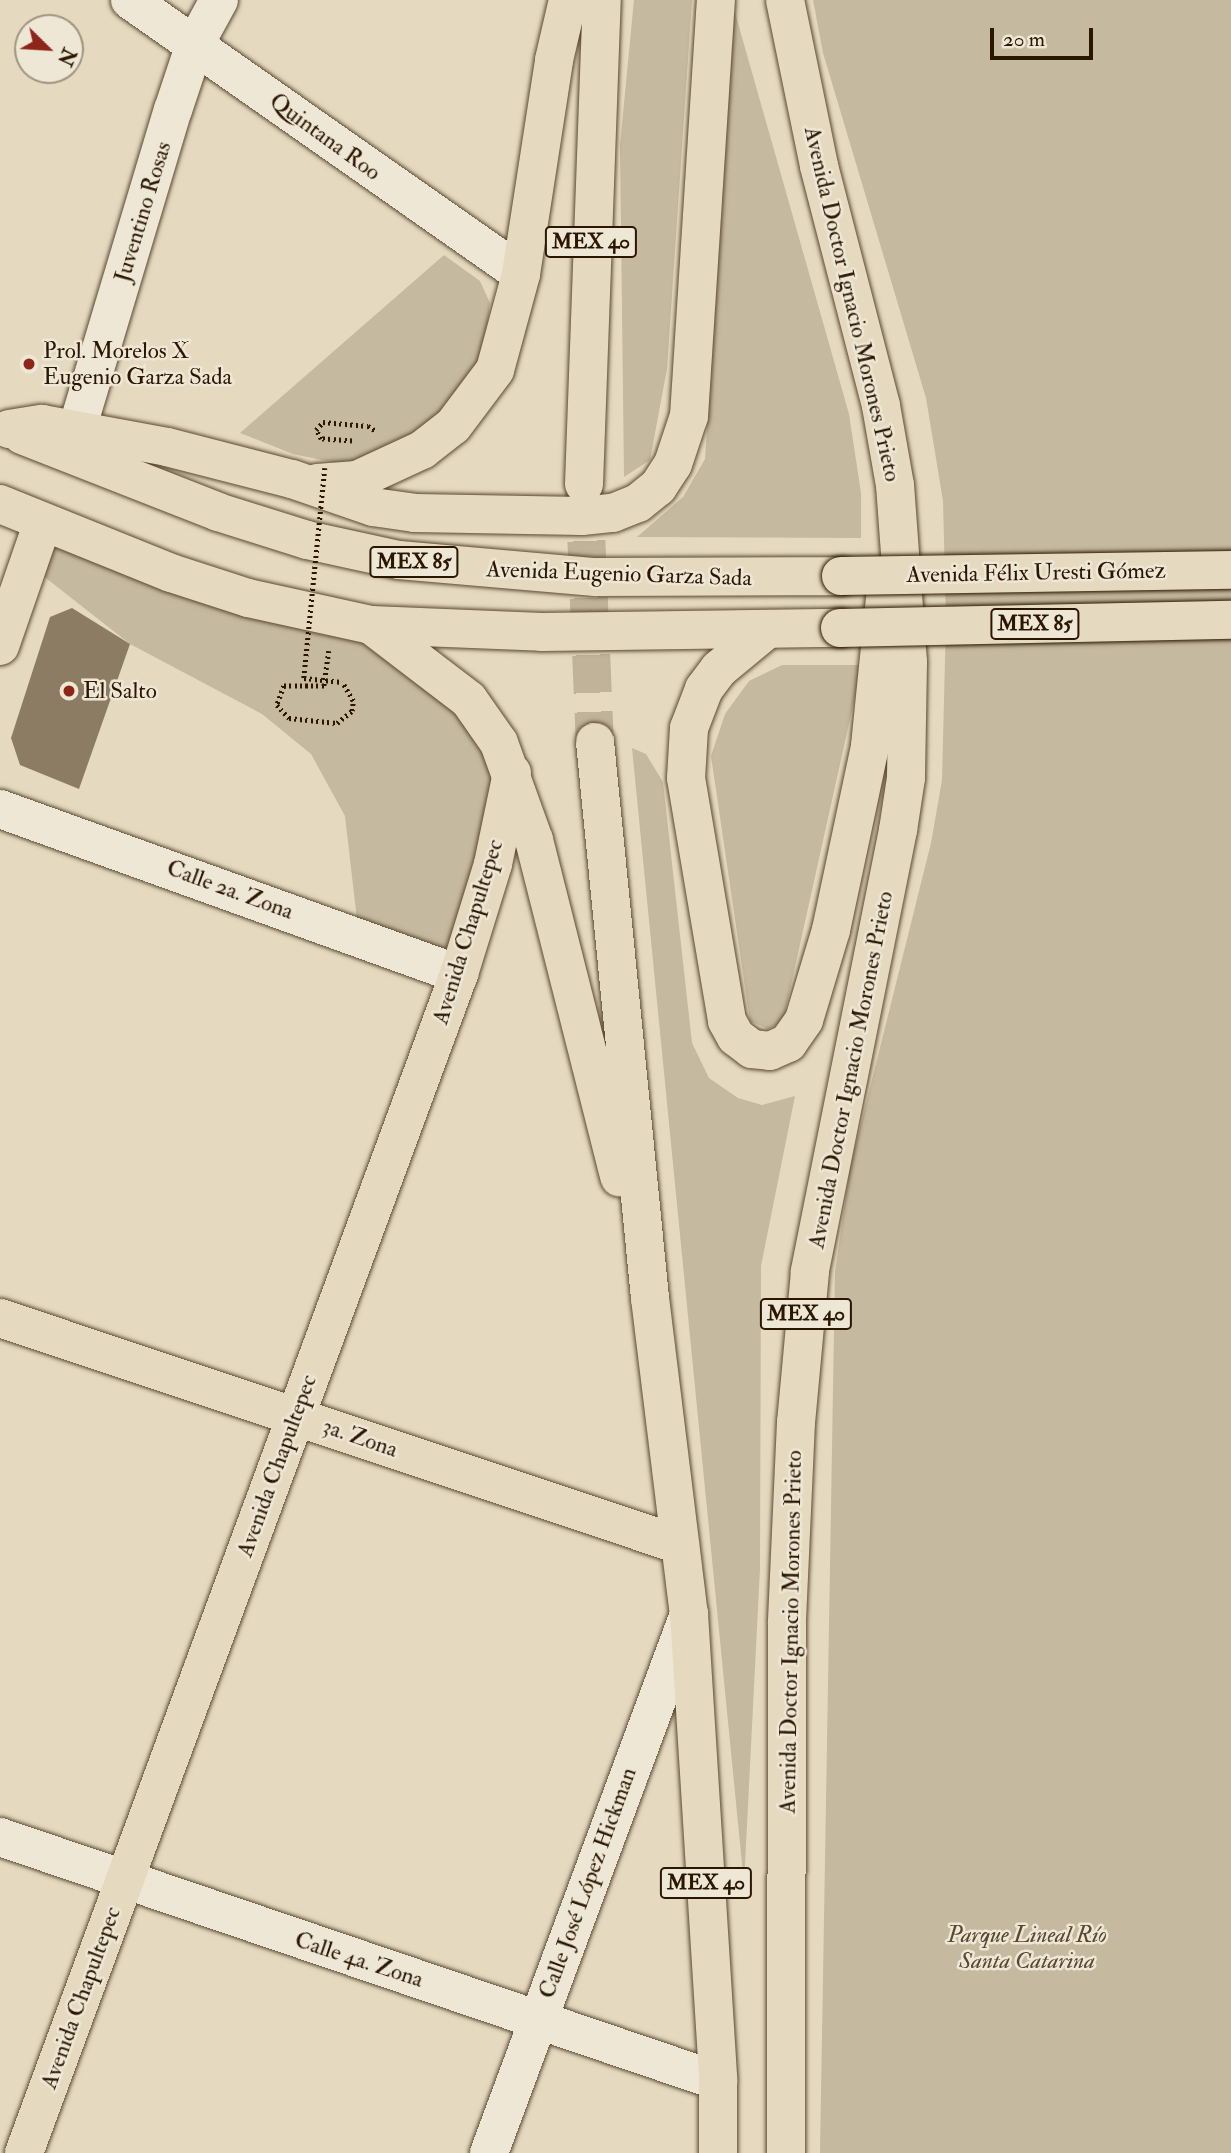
<!DOCTYPE html>
<html>
<head>
<meta charset="utf-8">
<style>
	body { margin:0 }
	#map { position:relative; width:1231px; height:2153px; overflow:hidden; background:#e5dac0; font-family:"IM FELL Double Pica",serif }
	div>[style] { position:absolute }
	.green>* { inset:0; background:#c5b99f }
	.building>* { inset:0; background:#8c7c64 }
	.highway-tunnel>* { height:38px; margin-top:-19px; transform-origin:0; background:repeating-linear-gradient(90deg,#c0b39a 0 38px,transparent 0 57px) }
	.path>* { height:4.5px; margin-top:-2.25px; transform-origin:0; background:repeating-linear-gradient(90deg,#2b1700 0 2px,transparent 0 5.5px) }
	.roads { filter:drop-shadow(0 0 2px #5a4830) drop-shadow(0 0 2px #5a4830) }
	.minor>* { height:38px; margin:-19px; padding:0 19px; transform-origin:19px; border-radius:19px; background:#eee7d6 }
	.major>* { height:38px; margin:-19px; padding:0 19px; transform-origin:19px; border-radius:19px; background:#e5dac0 }
	.highway>* { height:38px; margin:-19px; padding:0 19px; transform-origin:19px; border-radius:19px; background:#e5dac0 }
	.path-bridge>* { height:4.5px; margin-top:-2.25px; transform-origin:0; background:repeating-linear-gradient(90deg,#2b1700 0 2px,transparent 0 5.5px) }
	.bridges { filter:drop-shadow(0 0 2px #2b1700) drop-shadow(0 0 2px #2b1700) }
	.highway-bridge>* { height:38px; margin:-19px; padding:0 19px; transform-origin:19px; border-radius:19px; background:#e5dac0 }
	.dots>* { width:19px; height:19px; translate:-50% -50%; box-sizing:border-box; border:4px solid #eee7d6; border-radius:50% }
	span { translate:-50% -50%; white-space:nowrap; text-align:center; line-height:1.15; -webkit-text-stroke:5px #eee7d6; paint-order:stroke }
	.shield-label span { padding:2px 5px; background:#eee7d6; border:2px solid; border-radius:5px; -webkit-text-stroke-width:0 }
	.shield-label { font-size:21px; color:#2b1700; font-weight:700 }
	.street-label { font-size:23px; color:#2b1700 }
	.poi-label { font-size:23px; color:#2b1700 }
	.left { translate:0 -50%; text-align:left }
	.park-label { font-size:23px; color:#594830; font-style:italic }
	.north { position:absolute; left:14px; top:14px; width:70px; height:70px; box-sizing:border-box; background:#eee7d6; border:2px solid #a09480; border-radius:50%; rotate:114deg; font-size:19px; font-weight:700; line-height:28px; text-align:center; color:#2b1700 }
	.north::after { content:''; display:block; margin:auto; width:24px; height:32px; background:#8f2418; clip-path:polygon(50% 0,100% 100%,50% 72%,0 100%) }
	.scale { position:absolute; left:990px; top:28px; width:103px; height:32px; box-sizing:border-box; border:4px solid #2b1700; border-top:0; padding-left:9px; font-size:21px; line-height:24px; white-space:nowrap; color:#2b1700; -webkit-text-stroke:5px #eee7d6; paint-order:stroke }
</style>
</head>
<body>
<div id="map">
	<div class="green">
		<i style="clip-path:polygon(634px 0,692px 0,667px 369px,650px 460px,624px 477px,620px 145px)"></i>
		<i style="clip-path:polygon(813px 0,1231px 0,1231px 2153px,820px 2153px,835px 1272px,850px 1168px,931px 843px,942px 780px,946px 619px,943px 501px,926px 398px,823px 53px)"></i>
		<i style="clip-path:polygon(734px 9px,849px 414px,861px 493px,861px 538px,637px 537px,683px 497px,705px 459px)"></i>
		<i style="clip-path:polygon(444px 255px,480px 281px,490px 303px,486px 336px,474px 370px,436px 425px,375px 460px,337px 463px,293px 454px,240px 433px)"></i>
		<i style="clip-path:polygon(43px 522px,333px 618px,499px 743px,459px 974px,359px 937px,345px 816px,311px 754px,262px 714px,130px 644px,28px 564px)"></i>
		<i style="clip-path:polygon(782px 665px,862px 665px,783px 1021px,768px 1029px,750px 1021px,711px 756px,725px 714px,749px 681px)"></i>
		<i style="clip-path:polygon(632px 748px,646px 754px,663px 782px,692px 1043px,709px 1078px,738px 1098px,762px 1105px,795px 1096px,761px 1266px,760px 1569px,744px 1884px)"></i>
	</div>
	<div class="building">
		<i style="clip-path:polygon(72px 608px,130px 644px,79px 789px,20px 765px,11px 738px,50px 617px)"></i>
	</div>
	<div class="highway-tunnel">
		<i style="left:584px;top:484px;width:258px;rotate:87.6deg"></i>
	</div>
	<div class="path">
		<i style="left:352px;top:441px;width:31px;rotate:-176deg"></i>
		<i style="left:321px;top:439px;width:10px;rotate:-119deg"></i>
		<i style="left:316px;top:430px;width:11px;rotate:-49deg"></i>
		<i style="left:323px;top:422px;width:45px;rotate:5.1deg"></i>
		<i style="left:368px;top:426px;width:9px;rotate:32deg"></i>
		<i style="left:329px;top:651px;width:35px;rotate:98deg"></i>
		<i style="left:324px;top:686px;width:40px;rotate:180deg"></i>
		<i style="left:284px;top:686px;width:20px;rotate:110deg"></i>
		<i style="left:277px;top:705px;width:18px;rotate:47deg"></i>
		<i style="left:289px;top:718px;width:48px;rotate:5.9deg"></i>
		<i style="left:337px;top:723px;width:19px;rotate:-39deg"></i>
		<i style="left:352px;top:711px;width:10px;rotate:-84deg"></i>
		<i style="left:353px;top:701px;width:22px;rotate:-120deg"></i>
	</div>
	<div class="roads">
		<div class="minor">
			<i style="left:130px;top:0;width:477px;rotate:35deg"></i>
			<i style="left:77px;top:429px;width:333px;rotate:-73.3deg"></i>
			<i style="left:173px;top:110px;width:70px;rotate:-71.6deg"></i>
			<i style="left:195px;top:44px;width:50px;rotate:-61.4deg"></i>
			<i style="left:0;top:809px;width:488px;rotate:19.8deg"></i>
			<i style="left:0;top:1837px;width:758px;rotate:18.77deg"></i>
			<i style="left:489px;top:2153px;width:575px;rotate:-69.64deg"></i>
		</div>
		<div class="major">
			<i style="left:0;top:646px;width:131px;rotate:-70.9deg"></i>
			<i style="left:0;top:1318px;width:717px;rotate:18.46deg"></i>
			<i style="left:24px;top:2153px;width:1257px;rotate:-69.75deg"></i>
			<i style="left:459px;top:974px;width:115px;rotate:-72.8deg"></i>
			<i style="left:493px;top:864px;width:93px;rotate:-78.2deg"></i>
		</div>
		<div class="highway">
			<i style="left:785px;top:0;width:169px;rotate:78.4deg"></i>
			<i style="left:819px;top:166px;width:248px;rotate:75.5deg"></i>
			<i style="left:881px;top:406px;width:80px;rotate:80deg"></i>
			<i style="left:895px;top:485px;width:177px;rotate:85.8deg"></i>
			<i style="left:908px;top:662px;width:116px;rotate:91deg"></i>
			<i style="left:906px;top:778px;width:53px;rotate:98.7deg"></i>
			<i style="left:898px;top:830px;width:451px;rotate:101.3deg"></i>
			<i style="left:810px;top:1272px;width:151px;rotate:95.3deg"></i>
			<i style="left:796px;top:1422px;width:202px;rotate:92.6deg"></i>
			<i style="left:787px;top:1624px;width:529px;rotate:90.11deg"></i>
			<i style="left:9px;top:429px;width:33px;rotate:-9deg"></i>
			<i style="left:42px;top:424px;width:127px;rotate:10.4deg"></i>
			<i style="left:167px;top:447px;width:129px;rotate:14.4deg"></i>
			<i style="left:292px;top:479px;width:86px;rotate:19.1deg"></i>
			<i style="left:373px;top:507px;width:42px;rotate:8.1deg"></i>
			<i style="left:415px;top:513px;width:167px;rotate:1deg"></i>
			<i style="left:582px;top:516px;width:31px;rotate:-6deg"></i>
			<i style="left:613px;top:513px;width:27px;rotate:-22deg"></i>
			<i style="left:638px;top:503px;width:26px;rotate:-39deg"></i>
			<i style="left:658px;top:487px;width:27px;rotate:-57deg"></i>
			<i style="left:673px;top:464px;width:51px;rotate:-71.6deg"></i>
			<i style="left:689px;top:416px;width:417px;rotate:-86.3deg"></i>
			<i style="left:22px;top:435px;width:211px;rotate:21.4deg"></i>
			<i style="left:218px;top:512px;width:93px;rotate:17.5deg"></i>
			<i style="left:307px;top:540px;width:94px;rotate:12.3deg"></i>
			<i style="left:399px;top:560px;width:197px;rotate:5deg"></i>
			<i style="left:595px;top:577px;width:246px;rotate:-0.2deg"></i>
			<i style="left:317px;top:483px;width:40px;rotate:-4.3deg"></i>
			<i style="left:357px;top:480px;width:72px;rotate:-24.8deg"></i>
			<i style="left:422px;top:450px;width:39px;rotate:-38deg"></i>
			<i style="left:453px;top:426px;width:70px;rotate:-53.1deg"></i>
			<i style="left:495px;top:370px;width:99px;rotate:-74.8deg"></i>
			<i style="left:521px;top:274px;width:217px;rotate:-81.2deg"></i>
			<i style="left:554px;top:60px;width:62px;rotate:-76.9deg"></i>
			<i style="left:584px;top:484px;width:484px;rotate:-87.9deg"></i>
			<i style="left:0;top:504px;width:184px;rotate:22deg"></i>
			<i style="left:171px;top:573px;width:81px;rotate:18deg"></i>
			<i style="left:248px;top:598px;width:126px;rotate:12.4deg"></i>
			<i style="left:371px;top:625px;width:171px;rotate:2.3deg"></i>
			<i style="left:542px;top:632px;width:298px;rotate:-0.8deg"></i>
			<i style="left:371px;top:625px;width:123px;rotate:37.4deg"></i>
			<i style="left:469px;top:700px;width:52px;rotate:55.1deg"></i>
			<i style="left:499px;top:743px;width:103px;rotate:70.2deg"></i>
			<i style="left:534px;top:840px;width:348px;rotate:75.8deg"></i>
			<i style="left:765px;top:631px;width:60px;rotate:140.4deg"></i>
			<i style="left:719px;top:669px;width:25px;rotate:127deg"></i>
			<i style="left:704px;top:689px;width:42px;rotate:111deg"></i>
			<i style="left:689px;top:728px;width:50px;rotate:93.4deg"></i>
			<i style="left:686px;top:778px;width:246px;rotate:80.4deg"></i>
			<i style="left:727px;top:1021px;width:18px;rotate:61deg"></i>
			<i style="left:736px;top:1037px;width:20px;rotate:37deg"></i>
			<i style="left:752px;top:1049px;width:18px;rotate:6deg"></i>
			<i style="left:770px;top:1051px;width:20px;rotate:-24deg"></i>
			<i style="left:788px;top:1043px;width:28px;rotate:-55deg"></i>
			<i style="left:804px;top:1020px;width:94px;rotate:-73.3deg"></i>
			<i style="left:831px;top:930px;width:188px;rotate:-78deg"></i>
			<i style="left:870px;top:746px;width:148px;rotate:-84.2deg"></i>
			<i style="left:595px;top:742px;width:559px;rotate:84.35deg"></i>
			<i style="left:650px;top:1298px;width:318px;rotate:83deg"></i>
			<i style="left:689px;top:1614px;width:468px;rotate:86.4deg"></i>
			<i style="left:718px;top:2081px;width:72px;rotate:90deg"></i>
		</div>
	</div>
	<div class="path-bridge">
		<i style="left:325px;top:468px;width:211px;rotate:95.7deg"></i>
		<i style="left:304px;top:678px;width:38px;rotate:6deg"></i>
	</div>
	<div class="bridges">
		<div class="highway-bridge">
			<i style="left:841px;top:576px;width:390px;rotate:-0.9deg"></i>
			<i style="left:840px;top:628px;width:391px;rotate:-1.2deg"></i>
		</div>
	</div>
	<div class="dots">
		<i style="left:29px;top:364px;background:#8f2418"></i>
		<i style="left:69px;top:691px;background:#8f2418"></i>
	</div>
	<div class="shield-label">
		<span style="left:591px;top:242px">MEX 40</span>
		<span style="left:414px;top:562px">MEX 85</span>
		<span style="left:1035px;top:624px">MEX 85</span>
		<span style="left:806px;top:1314px">MEX 40</span>
		<span style="left:706px;top:1883px">MEX 40</span>
	</div>
	<div class="street-label">
		<span style="left:325px;top:137px;rotate:36deg">Quintana Roo</span>
		<span style="left:143px;top:212px;rotate:-73deg">Juventino Rosas</span>
		<span style="left:852px;top:304px;rotate:77deg">Avenida Doctor Ignacio Morones Prieto</span>
		<span style="left:1036px;top:573px;rotate:-1deg">Avenida Félix Uresti Gómez</span>
		<span style="left:619px;top:574px;rotate:2deg">Avenida Eugenio Garza Sada</span>
		<span style="left:230px;top:890px;rotate:20deg">Calle 2a. Zona</span>
		<span style="left:468px;top:932px;rotate:-73deg">Avenida Chapultepec</span>
		<span style="left:851px;top:1070px;rotate:-79deg">Avenida Doctor Ignacio Morones Prieto</span>
		<span style="left:360px;top:1438px;rotate:19deg">3a. Zona</span>
		<span style="left:277px;top:1466px;rotate:-70deg">Avenida Chapultepec</span>
		<span style="left:791px;top:1632px;rotate:-89deg">Avenida Doctor Ignacio Morones Prieto</span>
		<span style="left:588px;top:1883px;rotate:-70deg">Calle José López Hickman</span>
		<span style="left:359px;top:1960px;rotate:18deg">Calle 4a. Zona</span>
		<span style="left:81px;top:1998px;rotate:-70deg">Avenida Chapultepec</span>
	</div>
	<div class="poi-label">
		<span class="left" style="left:43px;top:364px">Prol. Morelos X<br>Eugenio Garza Sada</span>
		<span class="left" style="left:83px;top:691px">El Salto</span>
	</div>
	<div class="park-label">
		<span style="left:1027px;top:1948px">Parque Lineal Río<br>Santa Catarina</span>
	</div>
	<div class="north">N</div>
	<div class="scale">20 m</div>
</div>
</body>
</html>
